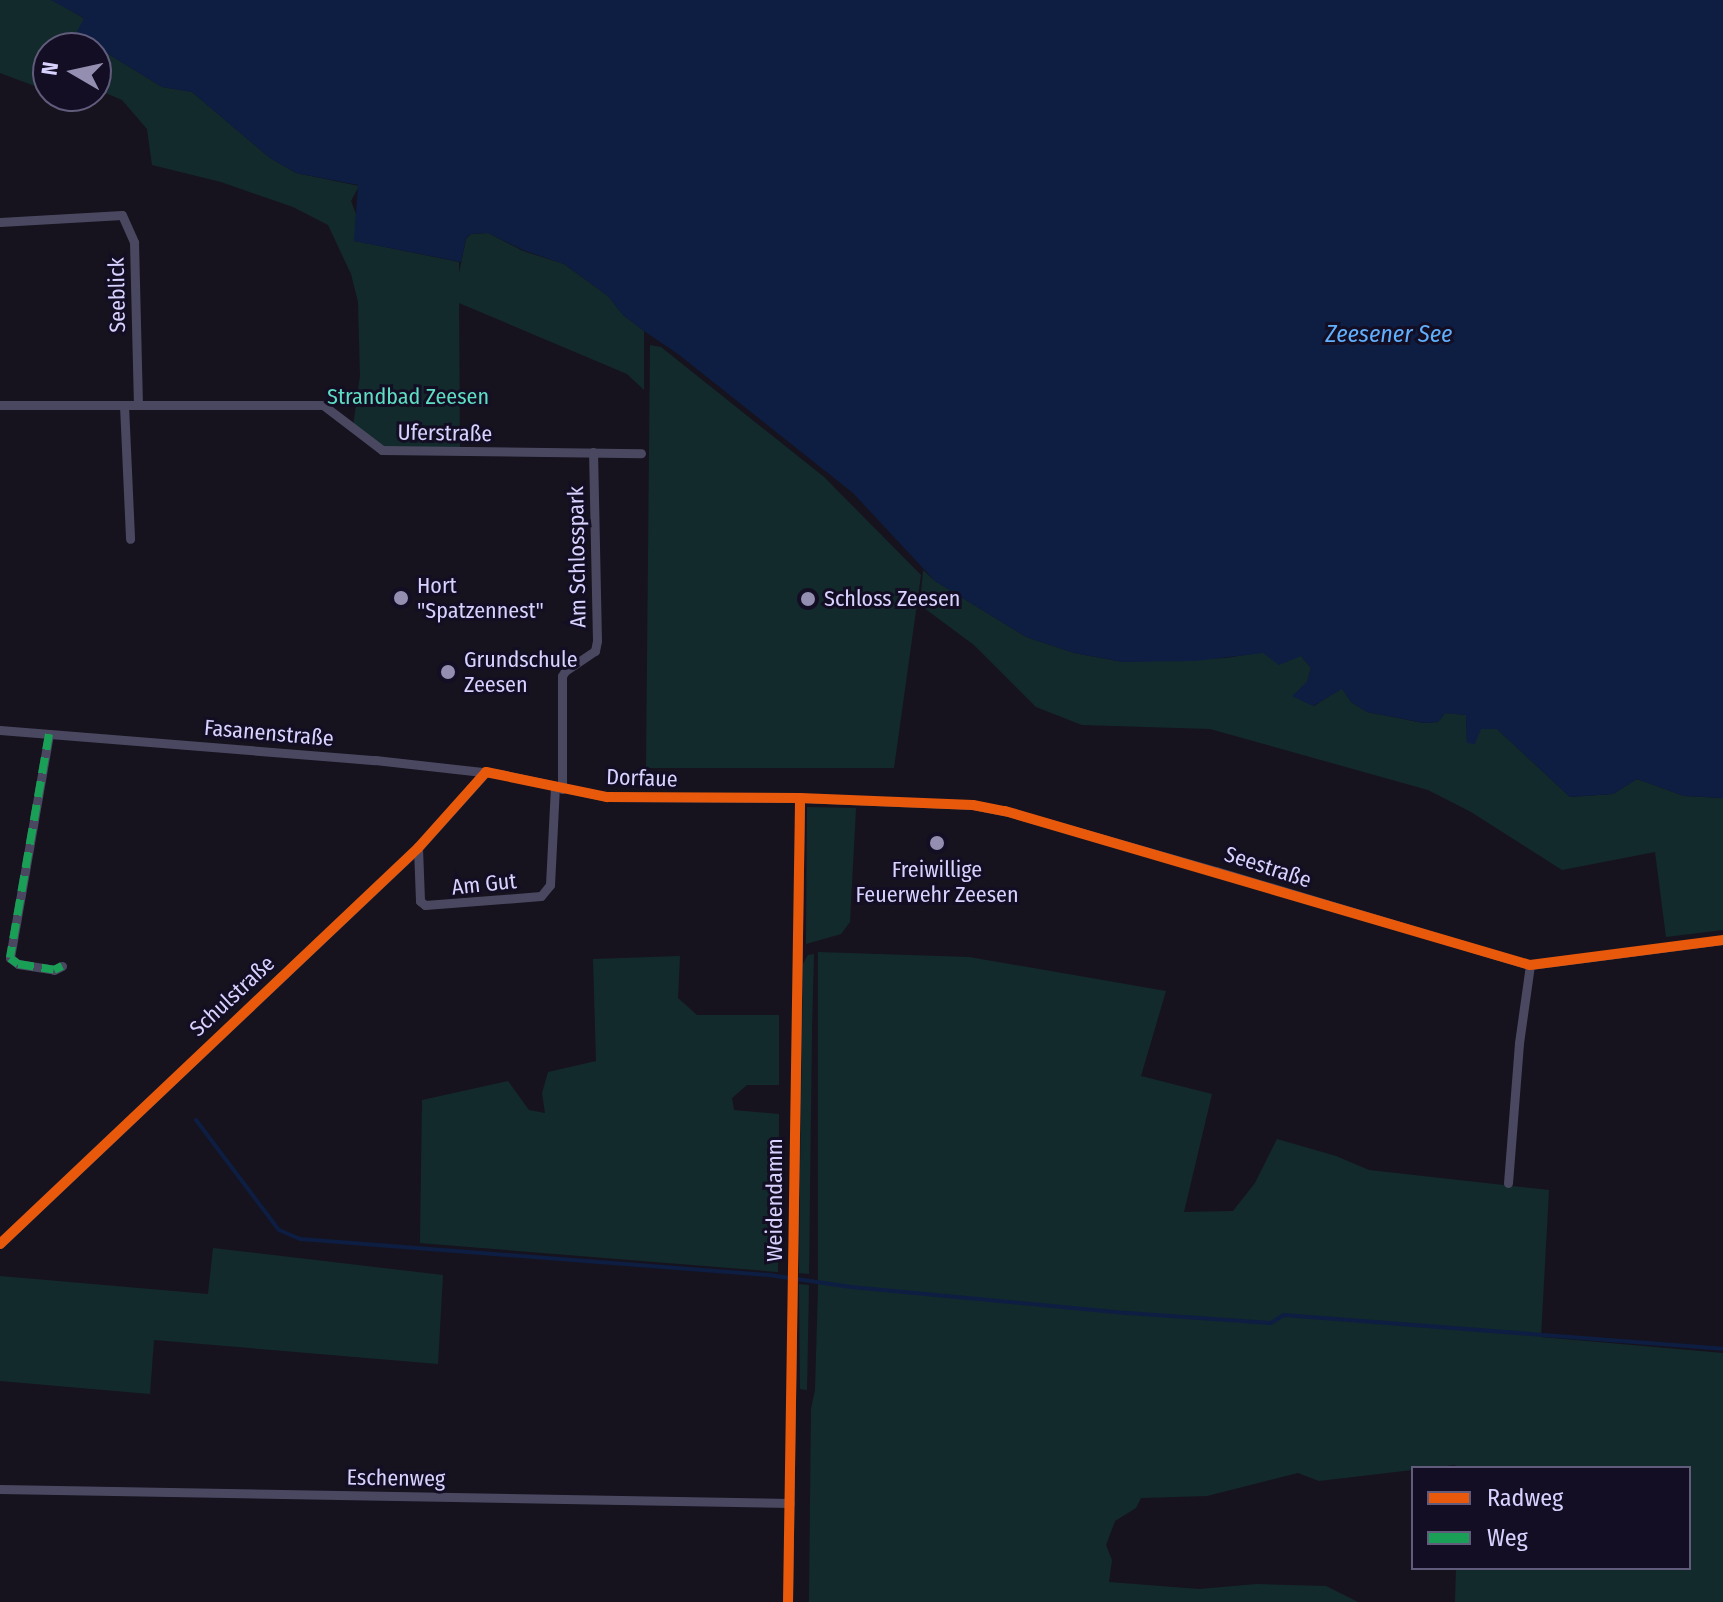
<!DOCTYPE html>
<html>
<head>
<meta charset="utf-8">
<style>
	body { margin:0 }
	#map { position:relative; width:1723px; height:1602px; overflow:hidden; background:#16131f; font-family:"Fira Sans Condensed",sans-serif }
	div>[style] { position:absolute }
	.green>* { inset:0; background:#132a2c }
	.water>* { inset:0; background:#0d1e42 }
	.stream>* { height:4px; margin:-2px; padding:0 2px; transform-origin:2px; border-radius:2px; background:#0d1e42 }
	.street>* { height:9px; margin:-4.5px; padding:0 4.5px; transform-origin:4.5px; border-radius:4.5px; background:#4a4860 }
	.quiet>* { height:8px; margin-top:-4px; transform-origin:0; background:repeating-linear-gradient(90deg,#1a9f57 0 16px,transparent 0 24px) }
	.cycleway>* { height:10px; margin:-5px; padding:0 5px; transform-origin:5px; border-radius:5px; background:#e8590c }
	.dots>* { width:22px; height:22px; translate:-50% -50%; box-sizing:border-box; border:4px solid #130e24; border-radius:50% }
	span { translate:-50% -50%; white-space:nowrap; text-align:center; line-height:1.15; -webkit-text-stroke:6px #130e24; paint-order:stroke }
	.street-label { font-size:22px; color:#d8d2ff }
	.park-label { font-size:22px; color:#5edec2 }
	.poi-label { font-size:22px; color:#d8d2ff }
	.left { translate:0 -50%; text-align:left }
	.water-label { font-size:24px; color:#61b0fd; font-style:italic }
	.legend { position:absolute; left:1411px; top:1466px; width:280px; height:104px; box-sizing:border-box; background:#130e24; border:2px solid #625c7c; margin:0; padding:10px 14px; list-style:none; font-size:24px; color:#d8d2ff }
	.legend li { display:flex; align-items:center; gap:16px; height:40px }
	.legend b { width:40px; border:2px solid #625c7c }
	.north { position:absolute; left:32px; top:32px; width:80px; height:80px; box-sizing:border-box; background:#130e24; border:2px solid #625c7c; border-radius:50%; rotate:279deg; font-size:22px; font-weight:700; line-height:32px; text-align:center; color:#d8d2ff }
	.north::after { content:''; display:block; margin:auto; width:28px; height:36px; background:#948fb1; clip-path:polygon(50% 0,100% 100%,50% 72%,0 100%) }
</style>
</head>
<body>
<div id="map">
	<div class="green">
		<i style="clip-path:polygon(0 0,51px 0,63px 6px,85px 19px,77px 32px,97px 47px,162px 87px,192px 92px,270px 158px,296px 173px,359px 186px,351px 201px,356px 214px,355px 241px,459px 262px,459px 273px,466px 239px,471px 234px,488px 233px,523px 251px,564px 264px,608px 296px,623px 315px,644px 331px,644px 390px,627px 374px,459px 303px,460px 450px,383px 449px,353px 426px,360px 376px,358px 302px,351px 274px,328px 225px,293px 207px,221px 182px,152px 165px,147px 129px,122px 100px,96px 89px,96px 48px,48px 48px,48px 91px,0 73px)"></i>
		<i style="clip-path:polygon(650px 345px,661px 347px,824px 477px,921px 575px,894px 768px,646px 768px)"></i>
		<i style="clip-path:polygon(923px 570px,935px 581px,1026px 637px,1074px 653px,1123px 662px,1226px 658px,1263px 652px,1301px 656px,1311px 668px,1307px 682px,1293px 696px,1314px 706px,1342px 688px,1351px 702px,1367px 712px,1423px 723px,1438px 722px,1445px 713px,1466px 715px,1467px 743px,1481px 729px,1497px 729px,1570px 797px,1613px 794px,1637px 779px,1684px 796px,1723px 798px,1723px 930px,1666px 937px,1655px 852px,1562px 870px,1471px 812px,1428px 790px,1210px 729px,1082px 725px,1036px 707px,974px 645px,920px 605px)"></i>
		<i style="clip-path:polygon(807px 807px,856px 808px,850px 922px,841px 934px,806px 944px)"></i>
		<i style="clip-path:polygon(818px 952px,969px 957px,1166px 991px,1141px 1076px,1212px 1094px,1184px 1212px,1233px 1211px,1255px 1183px,1277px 1139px,1336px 1156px,1369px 1170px,1549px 1190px,1541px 1337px,1723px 1353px,1723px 1602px,1455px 1602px,1456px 1568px,1689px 1568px,1689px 1468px,1456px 1468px,1455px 1465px,1319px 1481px,1298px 1473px,1207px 1496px,1141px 1498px,1136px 1508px,1115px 1521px,1106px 1545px,1112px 1560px,1109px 1582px,1199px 1589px,1257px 1584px,1326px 1586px,1358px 1602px,809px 1602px,811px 1409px,815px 1390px,818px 1289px)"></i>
		<i style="clip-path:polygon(814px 954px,812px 1030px,809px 1274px,799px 1273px,800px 1171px,803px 964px,808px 955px)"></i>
		<i style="clip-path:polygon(680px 956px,678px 998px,697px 1015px,779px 1015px,779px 1085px,747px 1085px,732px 1098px,734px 1110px,779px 1114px,778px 1272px,420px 1243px,422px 1100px,508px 1081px,529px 1110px,545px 1113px,542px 1093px,548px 1072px,596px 1061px,593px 959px)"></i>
		<i style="clip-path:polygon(213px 1248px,443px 1275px,438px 1364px,154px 1340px,150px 1394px,0 1381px,0 1276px,208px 1294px)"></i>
		<i style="clip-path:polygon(799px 1284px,809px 1285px,807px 1390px,800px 1389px)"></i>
	</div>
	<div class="water">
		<i style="clip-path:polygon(51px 0,1723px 0,1723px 798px,1684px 796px,1637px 779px,1613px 794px,1570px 797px,1497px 729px,1481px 729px,1475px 744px,1467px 743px,1466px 715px,1445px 713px,1438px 722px,1424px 723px,1367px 712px,1351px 702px,1342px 689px,1313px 706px,1292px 696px,1307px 682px,1311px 668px,1301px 656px,1279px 665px,1263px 653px,1195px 661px,1123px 662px,1074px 653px,1026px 637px,935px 581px,853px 493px,678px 354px,644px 331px,623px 315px,608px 296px,564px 264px,523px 250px,488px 233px,471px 234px,466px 238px,461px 262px,354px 241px,358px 185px,296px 173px,270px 158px,192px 92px,162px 87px,97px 47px,77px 32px,84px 18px)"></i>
	</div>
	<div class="stream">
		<i style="left:196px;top:1120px;width:138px;rotate:53deg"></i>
		<i style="left:279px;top:1230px;width:23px;rotate:23deg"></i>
		<i style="left:300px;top:1239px;width:470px;rotate:4.4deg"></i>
		<i style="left:769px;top:1275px;width:83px;rotate:8.3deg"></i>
		<i style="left:851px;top:1287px;width:278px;rotate:5.4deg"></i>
		<i style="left:1128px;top:1313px;width:143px;rotate:4deg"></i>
		<i style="left:1271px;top:1323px;width:15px;rotate:-32deg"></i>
		<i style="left:1284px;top:1315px;width:440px;rotate:4.4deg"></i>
	</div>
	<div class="street">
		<i style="left:0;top:222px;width:122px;rotate:-3.3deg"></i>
		<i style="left:122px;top:215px;width:30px;rotate:66deg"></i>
		<i style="left:134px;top:242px;width:162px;rotate:88.6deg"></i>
		<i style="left:0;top:405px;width:323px"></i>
		<i style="left:323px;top:405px;width:74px;rotate:37.3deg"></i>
		<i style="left:382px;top:450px;width:259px;rotate:0.7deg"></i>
		<i style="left:124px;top:405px;width:134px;rotate:87.4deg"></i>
		<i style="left:0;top:730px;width:376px;rotate:4.6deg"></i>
		<i style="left:375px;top:760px;width:126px;rotate:6.4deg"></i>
		<i style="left:500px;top:774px;width:109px;rotate:12.1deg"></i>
		<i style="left:607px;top:797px;width:193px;rotate:0.3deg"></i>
		<i style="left:800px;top:798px;width:173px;rotate:2.3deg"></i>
		<i style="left:973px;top:805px;width:33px;rotate:11deg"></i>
		<i style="left:1005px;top:811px;width:219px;rotate:15.9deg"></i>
		<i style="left:1216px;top:871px;width:328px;rotate:16.7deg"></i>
		<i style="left:1530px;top:965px;width:195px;rotate:-7.4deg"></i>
		<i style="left:49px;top:734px;width:227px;rotate:99.9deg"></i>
		<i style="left:10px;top:958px;width:10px;rotate:37deg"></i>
		<i style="left:18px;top:964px;width:36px;rotate:9deg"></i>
		<i style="left:54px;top:970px;width:9px;rotate:-27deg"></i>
		<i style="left:562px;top:789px;width:113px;rotate:-90deg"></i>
		<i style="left:562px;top:676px;width:6px;rotate:-59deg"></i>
		<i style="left:565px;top:671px;width:36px;rotate:-34deg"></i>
		<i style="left:595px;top:651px;width:10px;rotate:-79deg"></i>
		<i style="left:597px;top:641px;width:189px;rotate:-91.2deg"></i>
		<i style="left:418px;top:848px;width:53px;rotate:87.8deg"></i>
		<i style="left:420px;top:901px;width:6px;rotate:39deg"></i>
		<i style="left:425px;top:905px;width:116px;rotate:-4.4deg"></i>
		<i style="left:541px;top:896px;width:14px;rotate:-51deg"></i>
		<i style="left:550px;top:885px;width:98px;rotate:-87.1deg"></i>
		<i style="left:1508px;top:1183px;width:140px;rotate:-85.5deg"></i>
		<i style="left:1519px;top:1043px;width:79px;rotate:-82deg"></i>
		<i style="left:0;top:1244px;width:576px;rotate:-43.45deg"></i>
		<i style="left:418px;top:848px;width:102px;rotate:-48.2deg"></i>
		<i style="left:0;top:1489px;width:790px;rotate:1.02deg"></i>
		<i style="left:788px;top:1602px;width:804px;rotate:-89.14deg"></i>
	</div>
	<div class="quiet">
		<i style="left:49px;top:734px;width:227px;rotate:99.9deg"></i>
		<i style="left:10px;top:958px;width:10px;rotate:37deg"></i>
		<i style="left:18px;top:964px;width:36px;rotate:9deg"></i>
		<i style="left:54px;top:970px;width:9px;rotate:-27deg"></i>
	</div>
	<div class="cycleway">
		<i style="left:0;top:1244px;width:576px;rotate:-43.45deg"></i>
		<i style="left:418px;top:848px;width:102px;rotate:-48.2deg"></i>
		<i style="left:486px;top:772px;width:124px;rotate:11.7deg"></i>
		<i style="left:607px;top:797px;width:193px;rotate:0.3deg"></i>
		<i style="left:800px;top:798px;width:173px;rotate:2.3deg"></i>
		<i style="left:973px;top:805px;width:33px;rotate:11deg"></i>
		<i style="left:1005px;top:811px;width:547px;rotate:16.35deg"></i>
		<i style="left:1530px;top:965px;width:195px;rotate:-7.4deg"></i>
		<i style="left:788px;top:1602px;width:804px;rotate:-89.14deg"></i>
	</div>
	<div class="dots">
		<i style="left:401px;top:598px;background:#948fb1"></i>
		<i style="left:808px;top:599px;background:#948fb1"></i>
		<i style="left:448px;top:672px;background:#948fb1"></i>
		<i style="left:937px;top:843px;background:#948fb1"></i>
	</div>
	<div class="street-label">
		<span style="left:117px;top:295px;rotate:-91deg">Seeblick</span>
		<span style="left:445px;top:433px;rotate:1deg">Uferstraße</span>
		<span style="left:577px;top:557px;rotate:-91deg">Am Schlosspark</span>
		<span style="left:269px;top:733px;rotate:5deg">Fasanenstraße</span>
		<span style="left:642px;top:778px;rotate:2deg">Dorfaue</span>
		<span style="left:1268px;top:867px;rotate:18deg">Seestraße</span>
		<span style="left:484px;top:884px;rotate:-6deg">Am Gut</span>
		<span style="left:232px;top:996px;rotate:-43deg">Schulstraße</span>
		<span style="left:775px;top:1200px;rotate:-90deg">Weidendamm</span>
		<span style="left:396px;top:1478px;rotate:1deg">Eschenweg</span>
	</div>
	<div class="park-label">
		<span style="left:408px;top:397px">Strandbad Zeesen</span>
	</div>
	<div class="poi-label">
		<span class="left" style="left:417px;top:598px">Hort<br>"Spatzennest"</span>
		<span class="left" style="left:824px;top:599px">Schloss Zeesen</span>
		<span class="left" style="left:464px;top:672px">Grundschule<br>Zeesen</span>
		<span style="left:937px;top:882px">Freiwillige<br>Feuerwehr Zeesen</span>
	</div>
	<div class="water-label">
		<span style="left:1389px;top:335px">Zeesener See</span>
	</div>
	<ul class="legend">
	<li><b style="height:10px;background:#e8590c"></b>Radweg</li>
	<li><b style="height:10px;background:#1a9f57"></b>Weg</li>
	</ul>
	<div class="north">N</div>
</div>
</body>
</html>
